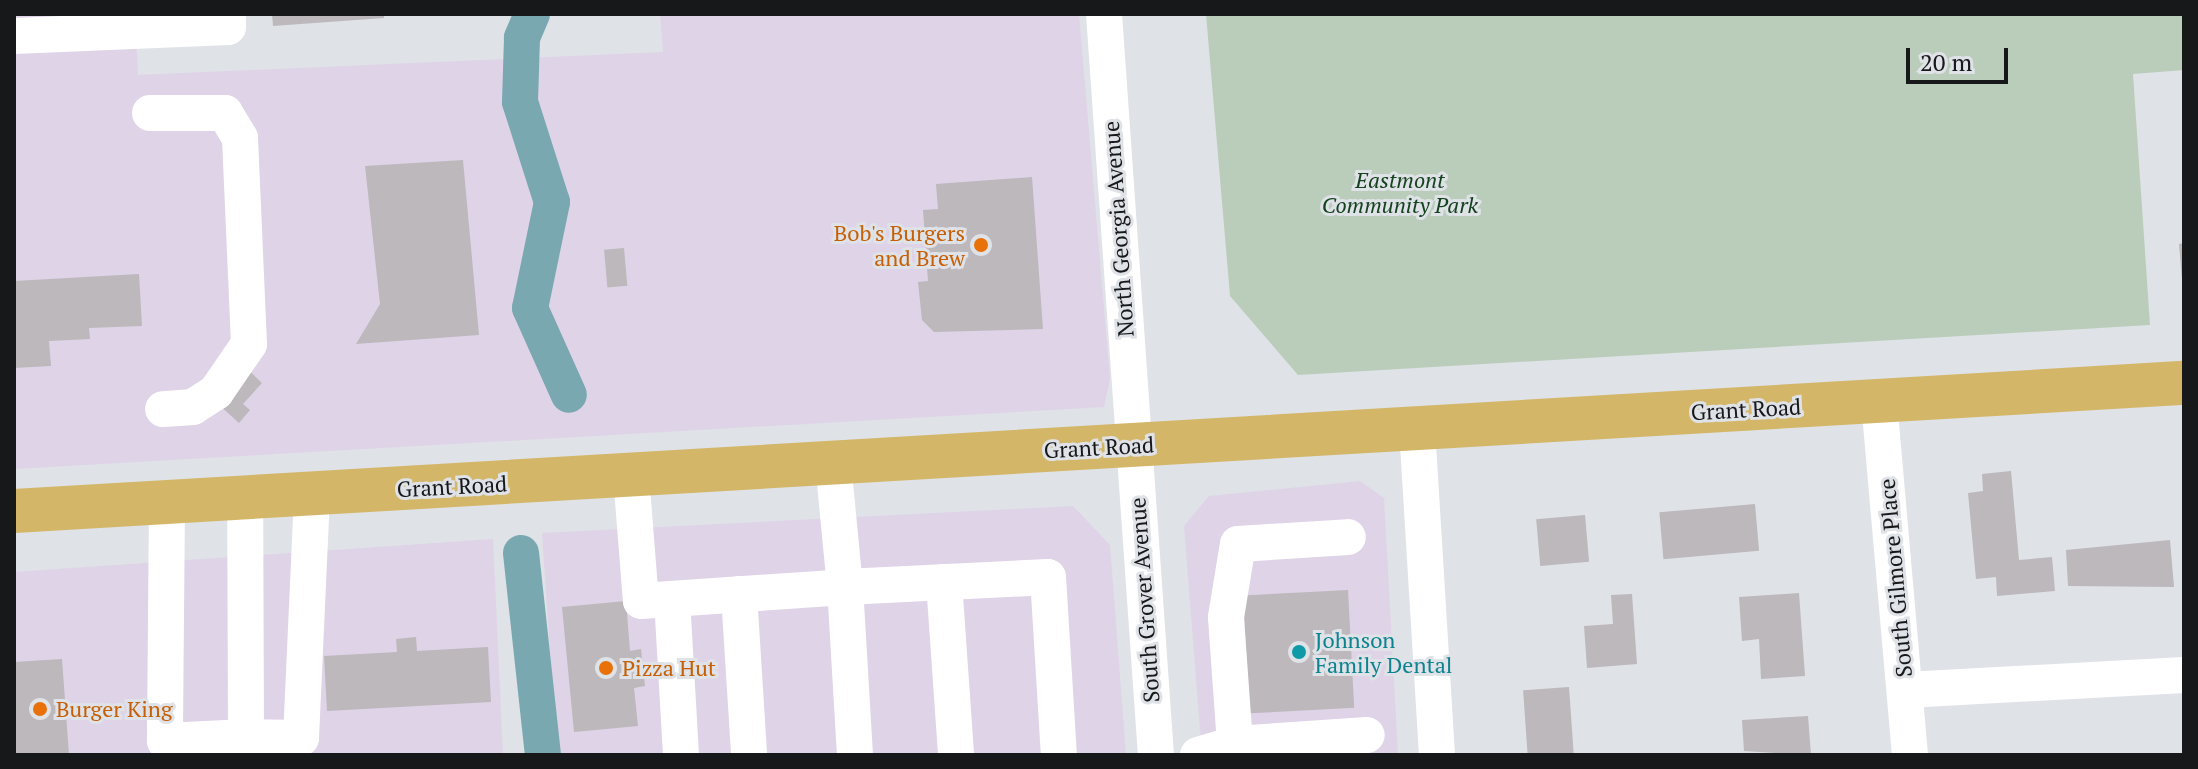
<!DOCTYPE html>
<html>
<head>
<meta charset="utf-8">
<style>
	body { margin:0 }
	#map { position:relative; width:2198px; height:769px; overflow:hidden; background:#dfe2e7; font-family:"PT Serif",serif }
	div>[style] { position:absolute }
	.commercial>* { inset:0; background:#dfd3e7 }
	.green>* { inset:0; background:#bacdbb }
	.canal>* { height:36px; margin:-18px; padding:0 18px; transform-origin:18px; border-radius:18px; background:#7aa8b1 }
	.building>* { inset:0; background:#bcb8bc; transform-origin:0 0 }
	.minor>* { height:36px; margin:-18px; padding:0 18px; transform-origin:18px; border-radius:18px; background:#fff }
	.major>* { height:44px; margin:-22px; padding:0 22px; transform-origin:22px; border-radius:22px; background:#d3b668 }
	.dots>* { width:22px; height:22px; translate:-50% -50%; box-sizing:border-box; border:4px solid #dfe2e7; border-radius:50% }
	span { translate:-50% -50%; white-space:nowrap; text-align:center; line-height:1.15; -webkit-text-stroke:6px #dfe2e7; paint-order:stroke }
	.park-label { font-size:22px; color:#15431e; font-style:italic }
	.street-label { font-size:22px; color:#17181a }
	.food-label { font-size:22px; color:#c56008 }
	.right { translate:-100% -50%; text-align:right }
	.left { translate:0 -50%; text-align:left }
	.culture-label { font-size:22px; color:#0d838f }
	.frame { position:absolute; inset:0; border:16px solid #17181a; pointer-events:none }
	.scale { position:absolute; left:1906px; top:48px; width:102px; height:36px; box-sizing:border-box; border:4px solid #17181a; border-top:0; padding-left:10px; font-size:24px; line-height:28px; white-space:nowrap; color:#17181a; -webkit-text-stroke:6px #dfe2e7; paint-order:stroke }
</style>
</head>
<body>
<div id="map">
	<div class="commercial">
		<i style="clip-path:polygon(14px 14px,135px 14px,138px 75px,663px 52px,660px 14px,1079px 14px,1110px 379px,1104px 407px,14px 469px)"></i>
		<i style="clip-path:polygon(1360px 481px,1384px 498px,1398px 755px,1202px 755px,1184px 526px,1209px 496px)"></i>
		<i style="clip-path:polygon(1073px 506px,1110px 545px,1126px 755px,557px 755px,542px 533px)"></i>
		<i style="clip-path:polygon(493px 539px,503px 755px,14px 755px,14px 572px)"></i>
	</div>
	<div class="green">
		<i style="clip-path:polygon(1206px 14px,2184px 14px,2184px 70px,2133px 74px,2150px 325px,1298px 375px,1230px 296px)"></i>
	</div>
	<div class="canal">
		<i style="left:532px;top:14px;width:26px;rotate:113deg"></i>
		<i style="left:522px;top:38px;width:64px;rotate:91.8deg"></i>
		<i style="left:520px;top:102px;width:105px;rotate:72.3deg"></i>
		<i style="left:552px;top:202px;width:108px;rotate:101.7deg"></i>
		<i style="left:530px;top:308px;width:95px;rotate:65.9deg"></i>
		<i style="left:521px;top:553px;width:203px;rotate:83.8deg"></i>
	</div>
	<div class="building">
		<i style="clip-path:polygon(272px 14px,384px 14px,384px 18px,273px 26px)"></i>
		<i style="clip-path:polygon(463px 160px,479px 335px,356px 344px,380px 304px,365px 166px)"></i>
		<i style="clip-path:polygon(1032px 177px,1043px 329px,934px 332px,922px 320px,918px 282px,928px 281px,923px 210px,938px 209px,936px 184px)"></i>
		<i style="clip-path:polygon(2184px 243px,2184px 279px,2182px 279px,2179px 244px)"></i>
		<i style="left:624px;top:248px;width:38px;height:20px;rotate:85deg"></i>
		<i style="clip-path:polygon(139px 274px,142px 326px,89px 328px,90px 339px,49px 341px,51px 366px,14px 368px,14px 281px)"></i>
		<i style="clip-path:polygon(244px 366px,262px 383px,243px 404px,250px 410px,239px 423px,207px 394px)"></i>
		<i style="clip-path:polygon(2011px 471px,2019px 560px,2052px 557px,2055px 591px,1997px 596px,1996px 577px,1976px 579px,1968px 493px,1983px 491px,1982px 474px)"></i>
		<i style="left:1755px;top:504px;width:47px;height:96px;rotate:85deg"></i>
		<i style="left:1585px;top:515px;width:47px;height:49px;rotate:85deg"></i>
		<i style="clip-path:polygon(2170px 540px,2174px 587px,2068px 586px,2066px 550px)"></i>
		<i style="left:1348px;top:590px;width:118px;height:105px;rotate:87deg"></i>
		<i style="clip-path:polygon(1799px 593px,1805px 676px,1761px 679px,1759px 639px,1742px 641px,1739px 597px)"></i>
		<i style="clip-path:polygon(1632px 594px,1637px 664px,1587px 668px,1584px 626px,1613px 624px,1611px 595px)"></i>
		<i style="clip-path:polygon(626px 601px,630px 651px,641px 649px,645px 686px,634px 688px,638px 726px,574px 732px,562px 607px)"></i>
		<i style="clip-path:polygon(416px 637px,417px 651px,488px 647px,491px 702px,327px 711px,324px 656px,397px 652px,396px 639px)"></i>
		<i style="clip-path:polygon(62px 659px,69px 755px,14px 755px,14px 662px)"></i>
		<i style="left:1569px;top:687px;width:68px;height:46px;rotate:86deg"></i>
		<i style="clip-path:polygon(1808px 716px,1811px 755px,1744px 751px,1742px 720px)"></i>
	</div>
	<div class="minor">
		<i style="left:1104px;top:14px;width:743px;rotate:85.99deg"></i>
		<i style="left:14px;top:36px;width:214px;rotate:-2.4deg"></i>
		<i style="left:228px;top:27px;width:13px;rotate:-90deg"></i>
		<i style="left:150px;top:113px;width:75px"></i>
		<i style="left:225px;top:113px;width:29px;rotate:59deg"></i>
		<i style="left:240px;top:138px;width:206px;rotate:87.5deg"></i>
		<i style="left:249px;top:344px;width:58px;rotate:124.5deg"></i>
		<i style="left:216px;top:392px;width:27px;rotate:147deg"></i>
		<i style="left:193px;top:407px;width:30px;rotate:176deg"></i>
		<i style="left:1879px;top:401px;width:355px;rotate:85deg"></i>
		<i style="left:1417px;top:428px;width:328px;rotate:86.5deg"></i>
		<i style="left:631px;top:475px;width:126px;rotate:85.5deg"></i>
		<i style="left:641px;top:601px;width:204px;rotate:-3.9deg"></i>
		<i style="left:845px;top:587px;width:125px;rotate:-95.5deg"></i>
		<i style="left:167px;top:502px;width:239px;rotate:90.5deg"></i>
		<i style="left:165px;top:741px;width:81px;rotate:-2.8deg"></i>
		<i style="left:246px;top:737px;width:239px;rotate:-90.2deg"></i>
		<i style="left:944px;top:582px;width:173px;rotate:86deg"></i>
		<i style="left:739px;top:594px;width:161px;rotate:86.4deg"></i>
		<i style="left:672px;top:599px;width:156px;rotate:86.7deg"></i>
		<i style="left:1906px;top:690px;width:278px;rotate:-3.1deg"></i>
		<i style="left:246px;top:737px;width:55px;rotate:1deg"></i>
		<i style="left:301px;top:738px;width:244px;rotate:-87.4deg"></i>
		<i style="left:1235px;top:744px;width:127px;rotate:-94.1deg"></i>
		<i style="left:1226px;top:617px;width:74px;rotate:-80.7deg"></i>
		<i style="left:1238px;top:544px;width:110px;rotate:-3.6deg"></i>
		<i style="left:855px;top:755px;width:168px;rotate:-93.4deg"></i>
		<i style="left:845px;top:587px;width:203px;rotate:-2.8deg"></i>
		<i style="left:1048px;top:577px;width:178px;rotate:86.5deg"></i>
		<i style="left:1198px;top:755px;width:39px;rotate:-17deg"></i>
		<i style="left:1235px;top:744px;width:132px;rotate:-3.9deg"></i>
	</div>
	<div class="major">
		<i style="left:14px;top:511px;width:2174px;rotate:-3.38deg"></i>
	</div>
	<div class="dots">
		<i style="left:981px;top:245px;background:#e8710a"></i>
		<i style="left:1299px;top:652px;background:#0f9aa8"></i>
		<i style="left:606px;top:668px;background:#e8710a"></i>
		<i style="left:40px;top:709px;background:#e8710a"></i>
	</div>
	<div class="park-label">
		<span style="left:1400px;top:192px">Eastmont<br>Community Park</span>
	</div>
	<div class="street-label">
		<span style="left:1118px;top:229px;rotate:-94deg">North Georgia Avenue</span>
		<span style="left:1746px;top:409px;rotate:-3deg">Grant Road</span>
		<span style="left:1099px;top:447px;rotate:-3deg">Grant Road</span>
		<span style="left:452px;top:486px;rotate:-3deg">Grant Road</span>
		<span style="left:1895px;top:578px;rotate:-95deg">South Gilmore Place</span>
		<span style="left:1144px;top:600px;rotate:-94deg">South Grover Avenue</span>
	</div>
	<div class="food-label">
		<span class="right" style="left:965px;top:245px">Bob's Burgers<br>and Brew</span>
		<span class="left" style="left:622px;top:668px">Pizza Hut</span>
		<span class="left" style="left:56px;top:709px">Burger King</span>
	</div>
	<div class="culture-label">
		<span class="left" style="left:1315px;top:652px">Johnson<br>Family Dental</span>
	</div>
	<div class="frame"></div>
	<div class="scale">20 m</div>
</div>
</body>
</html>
